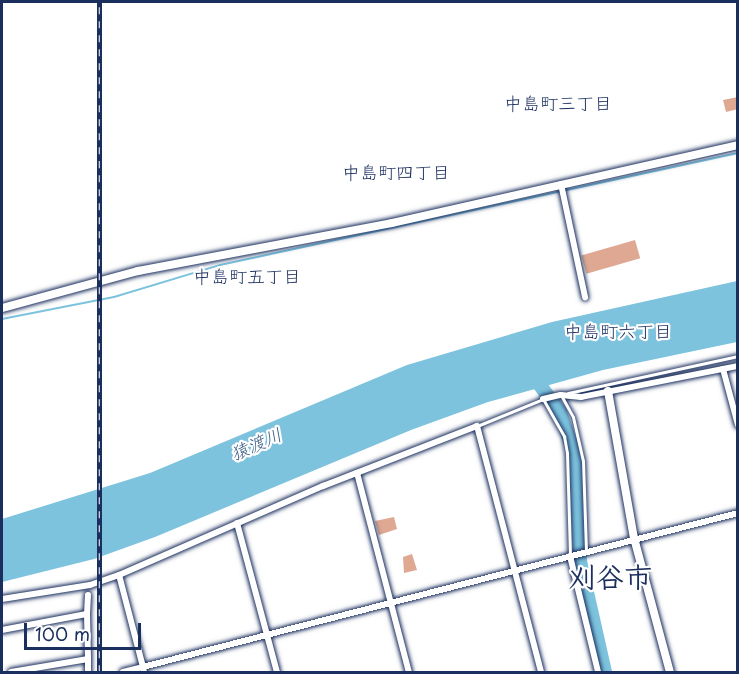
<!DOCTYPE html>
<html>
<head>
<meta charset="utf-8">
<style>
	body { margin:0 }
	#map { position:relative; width:739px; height:674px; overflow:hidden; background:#fff; font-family:"Playpen Sans","Klee One",sans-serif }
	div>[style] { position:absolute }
	.water>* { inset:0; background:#7dc3de }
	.stream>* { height:2px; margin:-1px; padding:0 1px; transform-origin:1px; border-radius:1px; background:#7dc3de }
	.river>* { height:14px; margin:-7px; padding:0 7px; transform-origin:7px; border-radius:7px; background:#7dc3de }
	.building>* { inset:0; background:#dea893; transform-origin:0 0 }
	.roads { filter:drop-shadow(0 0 2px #1b2f5e) drop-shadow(0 0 2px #1b2f5e) }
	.service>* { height:3px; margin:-1.5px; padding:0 1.5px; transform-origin:1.5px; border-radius:1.5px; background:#fff }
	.minor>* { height:6px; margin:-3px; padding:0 3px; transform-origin:3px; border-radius:3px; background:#fff }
	.tertiary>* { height:8px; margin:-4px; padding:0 4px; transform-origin:4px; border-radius:4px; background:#fff }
	.rail>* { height:4.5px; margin-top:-2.25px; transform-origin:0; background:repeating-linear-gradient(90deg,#fff 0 7px,#1b2f5e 0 14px); box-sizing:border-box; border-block:2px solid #1b2f5e }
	span { translate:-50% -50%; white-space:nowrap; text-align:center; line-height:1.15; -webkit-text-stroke:4.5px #fff; paint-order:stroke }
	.neighbourhood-label { font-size:18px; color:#1b2f5e }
	.water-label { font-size:18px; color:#385b84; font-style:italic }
	.town-label { font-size:28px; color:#1b2f5e; font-weight:700 }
	.frame { position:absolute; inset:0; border:3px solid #1b2f5e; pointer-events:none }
	.scale { position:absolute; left:24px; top:623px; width:117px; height:27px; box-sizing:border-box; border:3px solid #1b2f5e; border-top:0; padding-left:8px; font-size:18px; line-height:21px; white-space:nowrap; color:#1b2f5e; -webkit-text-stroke:4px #fff; paint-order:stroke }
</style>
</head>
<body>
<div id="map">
	<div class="water">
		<i style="clip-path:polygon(737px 281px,737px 342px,603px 370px,488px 402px,411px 430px,155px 537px,94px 559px,2px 582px,2px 519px,150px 473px,407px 365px,552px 322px)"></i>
	</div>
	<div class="stream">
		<i style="left:2px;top:319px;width:114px;rotate:-11.1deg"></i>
		<i style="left:114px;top:297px;width:111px;rotate:-16.8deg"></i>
		<i style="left:220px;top:265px;width:530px;rotate:-12.2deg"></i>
	</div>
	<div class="river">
		<i style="left:530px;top:372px;width:50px;rotate:53.1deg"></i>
		<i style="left:560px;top:412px;width:50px;rotate:71.2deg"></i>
		<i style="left:576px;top:459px;width:102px;rotate:87.8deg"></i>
		<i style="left:580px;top:561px;width:114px;rotate:77.3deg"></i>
	</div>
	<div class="building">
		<i style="clip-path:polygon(738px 97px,738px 109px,726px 112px,723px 100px)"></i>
		<i style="left:635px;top:240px;width:19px;height:56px;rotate:74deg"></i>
		<i style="clip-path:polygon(394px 517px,397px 529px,379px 535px,375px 521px)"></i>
		<i style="clip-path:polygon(412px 554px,417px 570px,404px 573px,403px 557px)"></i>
	</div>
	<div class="roads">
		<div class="service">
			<i style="left:568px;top:393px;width:174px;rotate:-12.3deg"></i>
			<i style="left:562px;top:397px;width:23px;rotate:61deg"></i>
			<i style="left:573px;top:417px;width:45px;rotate:77.2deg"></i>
			<i style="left:583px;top:461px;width:90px;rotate:88.1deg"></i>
			<i style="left:477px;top:426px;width:71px;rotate:-22.2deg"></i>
			<i style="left:543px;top:399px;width:43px;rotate:60.4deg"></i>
			<i style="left:564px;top:436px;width:17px;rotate:80deg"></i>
			<i style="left:567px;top:453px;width:101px;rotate:88.3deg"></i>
		</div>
		<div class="minor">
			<i style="left:561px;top:184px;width:116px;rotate:78deg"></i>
			<i style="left:723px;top:369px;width:58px;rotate:75deg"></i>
			<i style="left:543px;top:399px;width:18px;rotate:-13deg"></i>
			<i style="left:561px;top:395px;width:20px;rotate:6deg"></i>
			<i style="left:581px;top:397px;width:160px;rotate:-11.2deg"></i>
			<i style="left:357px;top:473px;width:206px;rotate:75.4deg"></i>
			<i style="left:237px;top:523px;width:154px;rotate:75deg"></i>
			<i style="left:570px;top:556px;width:119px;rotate:76.4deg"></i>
			<i style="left:2px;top:599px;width:89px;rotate:-9deg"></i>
			<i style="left:90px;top:585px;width:31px;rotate:-19deg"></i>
			<i style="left:87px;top:614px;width:19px;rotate:-87deg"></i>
			<i style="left:2px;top:630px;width:86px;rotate:-10.7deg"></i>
			<i style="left:87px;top:614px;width:45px;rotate:88.7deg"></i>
			<i style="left:88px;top:659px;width:78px;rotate:170.4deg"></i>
			<i style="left:88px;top:659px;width:13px;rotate:90deg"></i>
			<i style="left:123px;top:672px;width:21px;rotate:-14deg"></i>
			<i style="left:143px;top:667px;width:95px;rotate:-104.6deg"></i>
			<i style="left:119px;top:575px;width:223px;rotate:-23.6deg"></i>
			<i style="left:323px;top:486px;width:165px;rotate:-21.3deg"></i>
			<i style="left:477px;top:426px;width:254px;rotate:75.4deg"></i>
			<i style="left:144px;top:672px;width:5px;rotate:-101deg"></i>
			<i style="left:143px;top:667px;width:615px;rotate:-14.51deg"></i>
		</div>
		<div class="tertiary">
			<i style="left:2px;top:308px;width:141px;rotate:-15.2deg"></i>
			<i style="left:138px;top:271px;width:258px;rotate:-10.7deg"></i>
			<i style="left:392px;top:223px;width:355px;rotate:-12.7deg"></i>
			<i style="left:608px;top:391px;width:149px;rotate:80deg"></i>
			<i style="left:634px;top:538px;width:139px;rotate:75deg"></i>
		</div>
	</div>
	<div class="rail">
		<i style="left:99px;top:672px;width:670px;rotate:-90deg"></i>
	</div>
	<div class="neighbourhood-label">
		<span style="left:558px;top:103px">中島町三丁目</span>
		<span style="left:396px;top:172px">中島町四丁目</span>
		<span style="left:247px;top:276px">中島町五丁目</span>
		<span style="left:618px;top:331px">中島町六丁目</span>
	</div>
	<div class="water-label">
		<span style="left:256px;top:444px;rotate:-24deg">猿渡川</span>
	</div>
	<div class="town-label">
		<span style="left:610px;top:576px">刈谷市</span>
	</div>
	<div class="frame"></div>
	<div class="scale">100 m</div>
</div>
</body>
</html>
